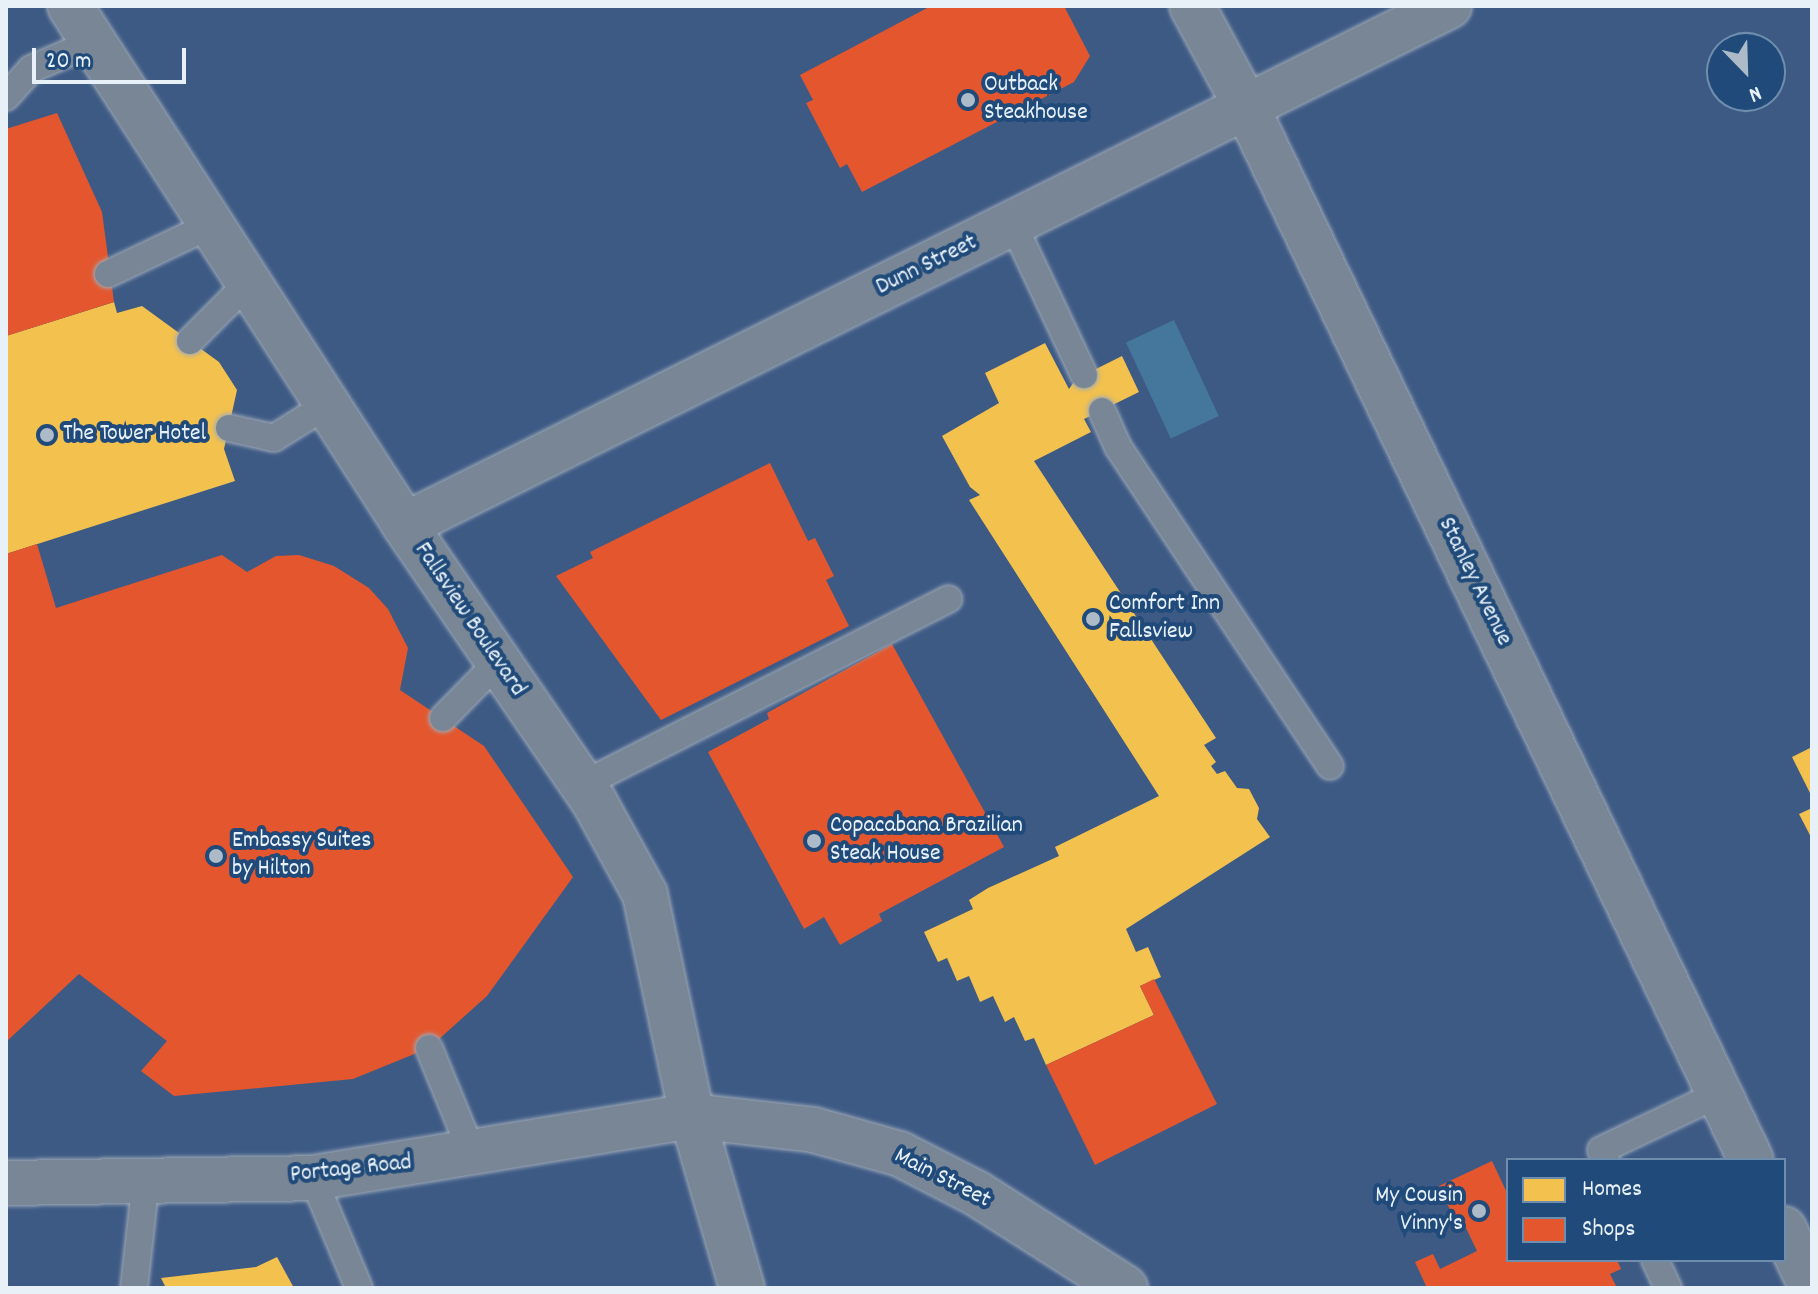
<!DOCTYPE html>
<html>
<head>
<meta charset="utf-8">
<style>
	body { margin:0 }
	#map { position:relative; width:1818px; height:1294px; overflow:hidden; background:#40546e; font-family:Dekko,sans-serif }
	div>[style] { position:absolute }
	.built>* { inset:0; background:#3d5a85 }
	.water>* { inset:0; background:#45779d; transform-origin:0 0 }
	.homes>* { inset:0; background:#f2c14e }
	.shops>* { inset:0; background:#e4572e }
	.roads { filter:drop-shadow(0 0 2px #9faab7) drop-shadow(0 0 2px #9faab7) }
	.service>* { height:26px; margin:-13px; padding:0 13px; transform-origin:13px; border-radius:13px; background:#798695 }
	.minor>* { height:44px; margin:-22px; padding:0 22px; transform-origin:22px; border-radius:22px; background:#798695 }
	.tertiary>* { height:44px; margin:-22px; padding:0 22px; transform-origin:22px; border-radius:22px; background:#798695 }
	.secondary>* { height:44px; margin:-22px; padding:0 22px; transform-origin:22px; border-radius:22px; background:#798695 }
	.dots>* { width:22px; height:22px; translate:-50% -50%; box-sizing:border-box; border:4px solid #1f4a7a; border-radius:50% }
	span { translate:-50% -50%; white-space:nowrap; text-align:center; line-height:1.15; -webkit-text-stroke:8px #1f4a7a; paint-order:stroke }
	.poi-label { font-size:24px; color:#e8f1f8 }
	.left { translate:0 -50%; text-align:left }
	.right { translate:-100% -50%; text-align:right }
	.street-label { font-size:24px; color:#e8f1f8 }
	.frame { position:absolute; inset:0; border:8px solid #e8f1f8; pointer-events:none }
	.legend { position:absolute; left:1506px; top:1158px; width:280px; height:104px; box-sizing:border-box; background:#1f4a7a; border:2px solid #6f8dac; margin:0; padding:10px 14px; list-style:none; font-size:24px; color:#e8f1f8 }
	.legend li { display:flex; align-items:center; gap:16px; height:40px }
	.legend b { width:40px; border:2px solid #6f8dac }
	.north { position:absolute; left:1706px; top:32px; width:80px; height:80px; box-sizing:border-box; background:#1f4a7a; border:2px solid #6f8dac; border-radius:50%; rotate:157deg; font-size:22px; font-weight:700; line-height:32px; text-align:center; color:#e8f1f8 }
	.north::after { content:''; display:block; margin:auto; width:28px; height:36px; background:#adbac8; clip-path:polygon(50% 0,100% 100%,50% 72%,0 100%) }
	.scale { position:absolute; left:32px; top:48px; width:154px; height:36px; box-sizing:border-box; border:4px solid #e8f1f8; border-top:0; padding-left:10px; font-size:24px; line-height:28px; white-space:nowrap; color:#e8f1f8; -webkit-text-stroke:6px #1f4a7a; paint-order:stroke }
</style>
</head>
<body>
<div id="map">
	<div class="built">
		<i style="clip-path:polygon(evenodd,6px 6px,1812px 6px,1812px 1288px,6px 1288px,6px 6px,1722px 48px,1770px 48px,1770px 96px,1722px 96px,1722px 48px,6px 6px,1508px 1160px,1784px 1160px,1784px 1260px,1508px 1260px,1508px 1160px)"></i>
	</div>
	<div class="water">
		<i style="left:1174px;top:320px;width:106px;height:53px;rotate:65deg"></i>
	</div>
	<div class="homes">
		<i style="clip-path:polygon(114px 302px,117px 313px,142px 306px,219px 362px,237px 390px,224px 449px,235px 481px,6px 554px,6px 336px)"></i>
		<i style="clip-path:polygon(1045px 343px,1069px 389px,1076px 379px,1122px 356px,1139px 392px,1084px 419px,1091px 432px,1034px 461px,1216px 738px,1204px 745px,1216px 762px,1211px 766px,1217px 774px,1225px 771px,1237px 788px,1249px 789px,1259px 808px,1257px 819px,1270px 837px,1126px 929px,1136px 952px,1148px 947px,1161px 977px,1140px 986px,1154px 1015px,1046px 1065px,1034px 1038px,1025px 1041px,1014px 1017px,1005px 1022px,993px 996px,980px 1002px,969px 976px,957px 981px,947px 958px,938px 962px,924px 932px,973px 909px,969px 900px,988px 888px,1059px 856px,1055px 847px,1159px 796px,969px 500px,980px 495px,970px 487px,942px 436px,999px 403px,985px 373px)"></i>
		<i style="clip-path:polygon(1812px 747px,1812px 797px,1792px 757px)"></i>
		<i style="clip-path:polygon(1812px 808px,1812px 839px,1799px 814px)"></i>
		<i style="clip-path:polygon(277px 1257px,294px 1288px,166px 1288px,161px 1278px,256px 1267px)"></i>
	</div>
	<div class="shops">
		<i style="clip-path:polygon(931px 6px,1064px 6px,1090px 56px,1074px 82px,862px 192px,847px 164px,840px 168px,806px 103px,813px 100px,800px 75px)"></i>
		<i style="clip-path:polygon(57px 113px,102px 212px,114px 302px,6px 336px,6px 129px)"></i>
		<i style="clip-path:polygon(770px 463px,808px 541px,815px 538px,834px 576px,826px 580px,849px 626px,661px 720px,556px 576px,593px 558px,590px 552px)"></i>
		<i style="clip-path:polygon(37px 544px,56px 608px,222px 555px,247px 572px,276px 556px,299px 555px,334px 566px,369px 588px,388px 609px,408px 648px,400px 690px,484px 746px,573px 877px,487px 996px,429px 1048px,353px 1079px,174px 1096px,141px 1071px,167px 1041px,79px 974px,6px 1042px,6px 554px)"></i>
		<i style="clip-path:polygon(892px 644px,1004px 847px,879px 914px,882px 921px,840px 945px,824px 917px,804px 929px,708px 752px,769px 719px,767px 713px)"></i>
		<i style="clip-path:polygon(1154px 979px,1217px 1104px,1095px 1165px,1046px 1065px,1154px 1015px,1140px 986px)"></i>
		<i style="clip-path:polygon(1492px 1161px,1508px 1195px,1508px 1260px,1617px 1260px,1621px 1269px,1610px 1274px,1617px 1288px,1427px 1288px,1415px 1262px,1433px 1254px,1440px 1269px,1477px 1251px,1466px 1228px,1460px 1231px,1439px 1186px)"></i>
	</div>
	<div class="roads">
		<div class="service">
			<i style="left:6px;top:97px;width:38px;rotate:-48deg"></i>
			<i style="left:31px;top:69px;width:69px;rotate:-23.2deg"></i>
			<i style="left:1013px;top:224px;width:167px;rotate:64.8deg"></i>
			<i style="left:108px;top:274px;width:114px;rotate:-25.4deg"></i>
			<i style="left:190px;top:341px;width:82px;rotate:-45deg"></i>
			<i style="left:1102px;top:411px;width:39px;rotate:66deg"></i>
			<i style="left:1118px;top:447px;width:383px;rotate:56.4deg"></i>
			<i style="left:229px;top:428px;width:46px;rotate:12.5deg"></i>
			<i style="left:274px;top:438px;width:60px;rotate:-32.1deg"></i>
			<i style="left:443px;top:718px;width:78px;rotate:-45.5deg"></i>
			<i style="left:582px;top:785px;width:411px;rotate:-26.9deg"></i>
			<i style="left:429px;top:1048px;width:113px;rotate:67.7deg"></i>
			<i style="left:1606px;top:1160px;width:11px;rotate:-117deg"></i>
			<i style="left:1601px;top:1150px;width:131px;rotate:-25.4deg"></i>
			<i style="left:313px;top:1178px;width:119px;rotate:67.3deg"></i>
			<i style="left:1655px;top:1260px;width:31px;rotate:65deg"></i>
			<i style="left:134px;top:1288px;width:110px;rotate:-83.7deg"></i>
		</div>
		<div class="minor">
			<i style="left:70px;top:6px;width:618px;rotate:57.16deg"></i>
		</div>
		<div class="tertiary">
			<i style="left:742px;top:1288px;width:179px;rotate:-106.2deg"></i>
			<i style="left:692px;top:1116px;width:227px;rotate:-102deg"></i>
			<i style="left:645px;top:894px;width:104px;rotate:-118.8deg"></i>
			<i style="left:595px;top:803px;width:337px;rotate:-124.4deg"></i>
			<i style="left:405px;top:525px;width:1166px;rotate:-26.43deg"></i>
		</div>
		<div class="secondary">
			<i style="left:1192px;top:6px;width:116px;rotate:61.7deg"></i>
			<i style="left:1247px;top:108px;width:1166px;rotate:64.4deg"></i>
			<i style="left:6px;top:1183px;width:307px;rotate:-0.9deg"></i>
			<i style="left:313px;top:1178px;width:384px;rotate:-9.3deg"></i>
			<i style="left:692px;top:1116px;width:123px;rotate:6.5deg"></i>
			<i style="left:814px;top:1130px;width:89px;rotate:15.6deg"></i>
			<i style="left:900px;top:1154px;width:85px;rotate:27.2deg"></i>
			<i style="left:976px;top:1193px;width:177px;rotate:32.5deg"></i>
			<i style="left:1784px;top:1229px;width:65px;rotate:64.6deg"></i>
		</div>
	</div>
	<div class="dots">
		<i style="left:968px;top:100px;background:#adbac8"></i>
		<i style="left:47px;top:435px;background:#adbac8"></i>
		<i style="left:1093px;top:619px;background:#adbac8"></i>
		<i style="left:814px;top:841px;background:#adbac8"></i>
		<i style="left:216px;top:856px;background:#adbac8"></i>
		<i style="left:1479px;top:1211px;background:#adbac8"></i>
	</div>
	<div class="poi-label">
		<span class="left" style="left:984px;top:100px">Outback<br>Steakhouse</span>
		<span class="left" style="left:63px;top:435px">The Tower Hotel</span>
		<span class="left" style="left:1109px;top:619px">Comfort Inn<br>Fallsview</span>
		<span class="left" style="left:830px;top:841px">Copacabana Brazilian<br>Steak House</span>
		<span class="left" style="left:232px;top:856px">Embassy Suites<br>by Hilton</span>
		<span class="right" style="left:1463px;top:1211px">My Cousin<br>Vinny's</span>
	</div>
	<div class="street-label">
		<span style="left:927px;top:266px;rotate:-26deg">Dunn Street</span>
		<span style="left:1474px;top:582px;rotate:64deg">Stanley Avenue</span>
		<span style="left:469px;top:620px;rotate:56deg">Fallsview Boulevard</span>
		<span style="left:351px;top:1170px;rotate:-6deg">Portage Road</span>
		<span style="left:942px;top:1179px;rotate:27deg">Main Street</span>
	</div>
	<div class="frame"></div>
	<ul class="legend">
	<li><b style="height:22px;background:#f2c14e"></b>Homes</li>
	<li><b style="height:22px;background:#e4572e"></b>Shops</li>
	</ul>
	<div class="north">N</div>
	<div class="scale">20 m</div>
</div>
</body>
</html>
